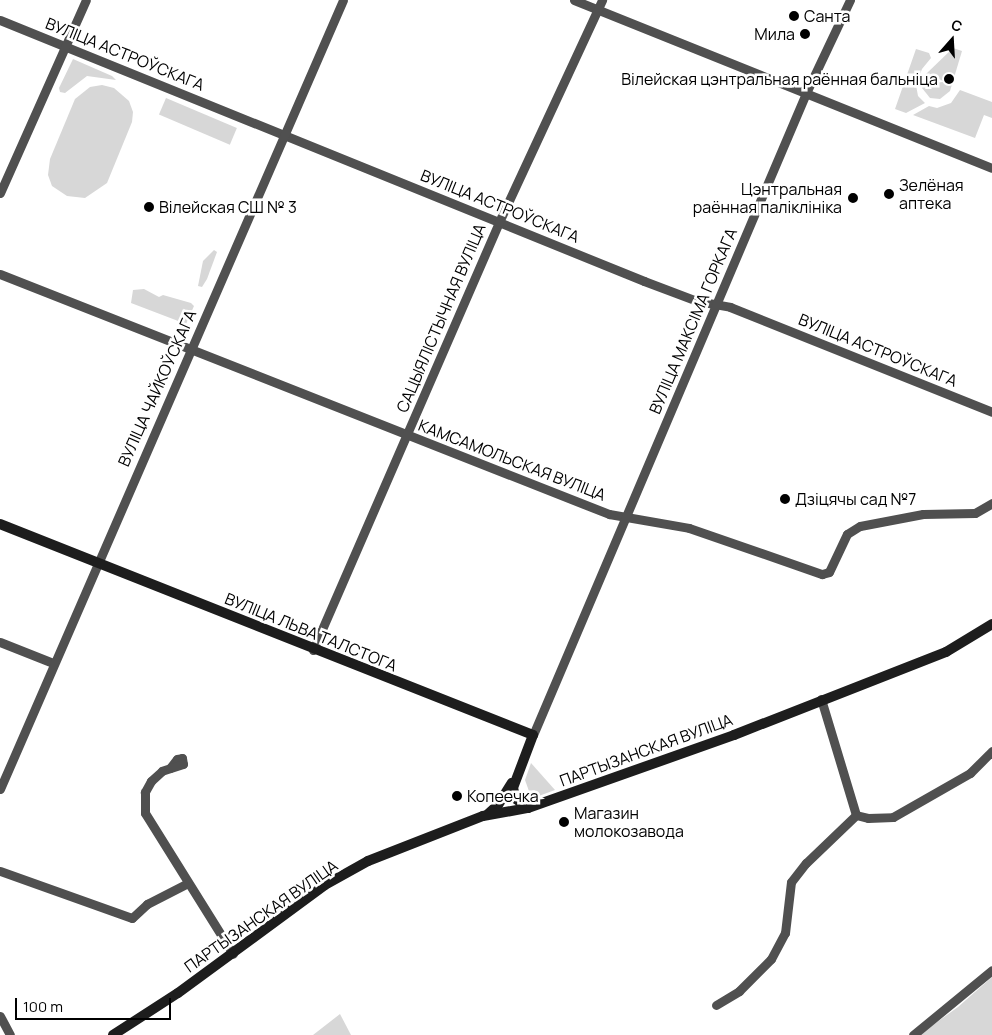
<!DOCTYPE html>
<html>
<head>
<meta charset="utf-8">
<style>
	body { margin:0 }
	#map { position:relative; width:992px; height:1035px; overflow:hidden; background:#fff; font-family:Manrope,sans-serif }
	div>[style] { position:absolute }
	.green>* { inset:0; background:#d7d7d7; transform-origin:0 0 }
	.street>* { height:9px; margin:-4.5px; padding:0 4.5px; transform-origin:4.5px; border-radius:4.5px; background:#505050 }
	.secondary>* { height:10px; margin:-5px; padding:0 5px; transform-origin:5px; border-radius:5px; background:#1d1d1d }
	.dots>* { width:14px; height:14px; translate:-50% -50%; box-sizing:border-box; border:2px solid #fff; border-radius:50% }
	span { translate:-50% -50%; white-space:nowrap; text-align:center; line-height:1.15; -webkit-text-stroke:5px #fff; paint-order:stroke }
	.poi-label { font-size:16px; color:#000 }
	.left { translate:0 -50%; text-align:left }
	.right { translate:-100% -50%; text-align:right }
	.street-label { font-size:16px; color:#000 }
	.north { position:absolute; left:927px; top:15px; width:50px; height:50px; -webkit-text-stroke:4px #fff; paint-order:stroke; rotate:19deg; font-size:14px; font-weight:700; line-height:20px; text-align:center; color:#000 }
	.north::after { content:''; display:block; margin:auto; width:18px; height:22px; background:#000; clip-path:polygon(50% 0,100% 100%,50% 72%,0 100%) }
	.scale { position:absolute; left:15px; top:998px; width:156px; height:22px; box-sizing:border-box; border:2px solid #000; border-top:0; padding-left:6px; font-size:15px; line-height:18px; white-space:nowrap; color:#000; -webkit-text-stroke:4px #fff; paint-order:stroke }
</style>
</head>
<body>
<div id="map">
	<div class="green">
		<i style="clip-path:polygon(953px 48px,962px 51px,950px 91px,940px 99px,930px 98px,922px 88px,926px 74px)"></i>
		<i style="clip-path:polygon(916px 49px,929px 53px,931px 58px,922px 69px,916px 85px,918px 96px,925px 103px,906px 113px,895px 109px)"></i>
		<i style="clip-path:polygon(73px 59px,112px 76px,116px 80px,87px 76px,65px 93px,60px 92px,59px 88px)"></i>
		<i style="clip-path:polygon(102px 85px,114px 88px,129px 101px,133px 112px,132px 122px,107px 183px,85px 198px,67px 196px,52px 186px,48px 175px,50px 159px,75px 99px,90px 87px)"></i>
		<i style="clip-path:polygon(960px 90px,992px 102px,992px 118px,984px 115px,975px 138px,913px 115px,929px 106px,937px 108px,951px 103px)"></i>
		<i style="left:166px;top:98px;width:77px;height:18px;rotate:23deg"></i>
		<i style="clip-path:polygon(214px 250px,217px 252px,207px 279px,202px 287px,198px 286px,203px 261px)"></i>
		<i style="clip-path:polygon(144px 289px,159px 297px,163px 295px,191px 303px,194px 306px,186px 324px,131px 303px,133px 290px)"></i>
		<i style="clip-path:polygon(531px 763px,555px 790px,536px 797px,530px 794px,525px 780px)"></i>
		<i style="clip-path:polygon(992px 977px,992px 1035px,919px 1035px,958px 1007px)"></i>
		<i style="clip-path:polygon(340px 1014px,351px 1035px,313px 1035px)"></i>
	</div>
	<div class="street">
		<i style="left:574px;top:0;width:450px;rotate:21.9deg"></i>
		<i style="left:0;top:20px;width:695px;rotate:22.06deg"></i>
		<i style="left:644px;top:281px;width:57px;rotate:20.7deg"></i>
		<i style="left:697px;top:301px;width:34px;rotate:10deg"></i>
		<i style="left:730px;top:307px;width:282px;rotate:21.8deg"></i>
		<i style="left:0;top:193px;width:211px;rotate:-66deg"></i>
		<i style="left:0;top:274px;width:655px;rotate:21.51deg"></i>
		<i style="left:609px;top:514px;width:81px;rotate:9.9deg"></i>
		<i style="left:689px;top:528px;width:141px;rotate:19.1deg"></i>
		<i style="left:822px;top:574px;width:7px;rotate:-16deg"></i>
		<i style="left:829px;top:572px;width:42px;rotate:-64.7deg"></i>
		<i style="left:847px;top:534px;width:15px;rotate:-32deg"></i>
		<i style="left:860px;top:526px;width:64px;rotate:-10.8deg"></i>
		<i style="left:923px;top:514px;width:52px;rotate:-1.1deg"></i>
		<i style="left:975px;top:513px;width:20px;rotate:-30deg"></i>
		<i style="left:0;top:642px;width:57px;rotate:21.6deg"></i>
		<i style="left:313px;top:650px;width:467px;rotate:-66.5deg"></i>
		<i style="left:499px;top:222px;width:245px;rotate:-65.1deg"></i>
		<i style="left:821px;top:699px;width:121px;rotate:73.2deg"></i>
		<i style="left:856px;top:815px;width:12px;rotate:14deg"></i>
		<i style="left:868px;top:818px;width:25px;rotate:-2deg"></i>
		<i style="left:893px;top:817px;width:89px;rotate:-29.7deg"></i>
		<i style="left:970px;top:773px;width:31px;rotate:-45deg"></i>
		<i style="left:533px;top:735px;width:698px;rotate:-66.96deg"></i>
		<i style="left:806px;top:93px;width:103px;rotate:-64.7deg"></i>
		<i style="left:170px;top:768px;width:11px;rotate:-52deg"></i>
		<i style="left:177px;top:759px;width:5px;rotate:-11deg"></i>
		<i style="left:182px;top:758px;width:6px;rotate:81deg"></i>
		<i style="left:183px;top:764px;width:22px;rotate:162deg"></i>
		<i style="left:162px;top:771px;width:15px;rotate:138deg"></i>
		<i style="left:151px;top:781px;width:13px;rotate:119deg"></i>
		<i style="left:145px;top:792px;width:21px;rotate:90deg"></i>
		<i style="left:145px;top:813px;width:166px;rotate:58deg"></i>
		<i style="left:0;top:789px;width:860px;rotate:-66.5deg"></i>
		<i style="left:0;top:871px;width:140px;rotate:19.6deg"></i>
		<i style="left:132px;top:918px;width:21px;rotate:-43deg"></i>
		<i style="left:147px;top:904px;width:46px;rotate:-27.1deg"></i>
		<i style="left:716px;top:1005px;width:27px;rotate:-31deg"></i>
		<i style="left:739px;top:991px;width:45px;rotate:-45deg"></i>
		<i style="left:771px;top:959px;width:30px;rotate:-62deg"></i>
		<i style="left:785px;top:933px;width:51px;rotate:-83.3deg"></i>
		<i style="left:791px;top:882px;width:24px;rotate:-52deg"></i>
		<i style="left:806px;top:863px;width:69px;rotate:-43.8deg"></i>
		<i style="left:0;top:1016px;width:21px;rotate:62deg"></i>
		<i style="left:913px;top:1035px;width:102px;rotate:-39.4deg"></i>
	</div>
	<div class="secondary">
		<i style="left:0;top:524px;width:573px;rotate:21.6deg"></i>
		<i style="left:533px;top:735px;width:57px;rotate:110.7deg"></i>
		<i style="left:513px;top:788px;width:11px;rotate:75deg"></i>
		<i style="left:516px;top:799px;width:15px;rotate:37deg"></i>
		<i style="left:488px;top:814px;width:13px;rotate:-42deg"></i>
		<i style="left:498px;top:805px;width:26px;rotate:-58deg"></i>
		<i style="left:113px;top:1035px;width:77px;rotate:-32.9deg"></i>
		<i style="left:178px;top:993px;width:182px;rotate:-36.3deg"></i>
		<i style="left:325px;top:885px;width:49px;rotate:-29.2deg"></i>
		<i style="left:368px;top:861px;width:123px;rotate:-21.4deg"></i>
		<i style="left:483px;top:816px;width:46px;rotate:-10.1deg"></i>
		<i style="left:528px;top:808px;width:219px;rotate:-19.5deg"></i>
		<i style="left:734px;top:735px;width:228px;rotate:-21.4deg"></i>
		<i style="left:946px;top:652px;width:54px;rotate:-31.3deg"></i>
	</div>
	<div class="dots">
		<i style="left:794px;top:16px;background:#000"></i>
		<i style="left:805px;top:34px;background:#000"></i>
		<i style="left:949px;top:79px;background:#000"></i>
		<i style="left:889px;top:194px;background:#000"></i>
		<i style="left:853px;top:198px;background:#000"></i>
		<i style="left:149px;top:207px;background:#000"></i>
		<i style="left:785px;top:499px;background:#000"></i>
		<i style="left:457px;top:796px;background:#000"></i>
		<i style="left:564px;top:822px;background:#000"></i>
	</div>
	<div class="poi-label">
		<span class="left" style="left:804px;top:16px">Санта</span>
		<span class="right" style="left:795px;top:34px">Мила</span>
		<span class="right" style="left:938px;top:79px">Вілейская цэнтральная раённая бальніца</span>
		<span class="left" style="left:899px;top:194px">Зелёная<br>аптека</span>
		<span class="right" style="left:842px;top:198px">Цэнтральная<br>раённая паліклініка</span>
		<span class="left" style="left:159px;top:207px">Вілейская СШ № 3</span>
		<span class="left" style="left:795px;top:499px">Дзіцячы сад №7</span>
		<span class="left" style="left:467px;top:796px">Копеечка</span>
		<span class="left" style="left:574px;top:822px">Магазин<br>молокозавода</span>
	</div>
	<div class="street-label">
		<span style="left:125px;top:54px;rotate:22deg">ВУЛІЦА АСТРОЎСКАГА</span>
		<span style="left:500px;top:206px;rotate:22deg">ВУЛІЦА АСТРОЎСКАГА</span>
		<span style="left:441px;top:318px;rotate:-67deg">САЦЫЯЛІСТЫЧНАЯ ВУЛІЦА</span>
		<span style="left:693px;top:321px;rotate:-67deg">ВУЛІЦА МАКСІМА ГОРКАГА</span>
		<span style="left:878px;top:350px;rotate:22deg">ВУЛІЦА АСТРОЎСКАГА</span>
		<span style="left:157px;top:388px;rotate:-66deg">ВУЛІЦА ЧАЙКОЎСКАГА</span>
		<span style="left:512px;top:460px;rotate:21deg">КАМСАМОЛЬСКАЯ ВУЛІЦА</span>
		<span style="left:311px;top:632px;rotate:22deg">ВУЛІЦА ЛЬВА ТАЛСТОГА</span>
		<span style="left:646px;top:750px;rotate:-20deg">ПАРТЫЗАНСКАЯ ВУЛІЦА</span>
		<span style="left:261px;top:916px;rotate:-35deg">ПАРТЫЗАНСКАЯ ВУЛІЦА</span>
	</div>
	<div class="north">С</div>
	<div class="scale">100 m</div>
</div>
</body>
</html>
